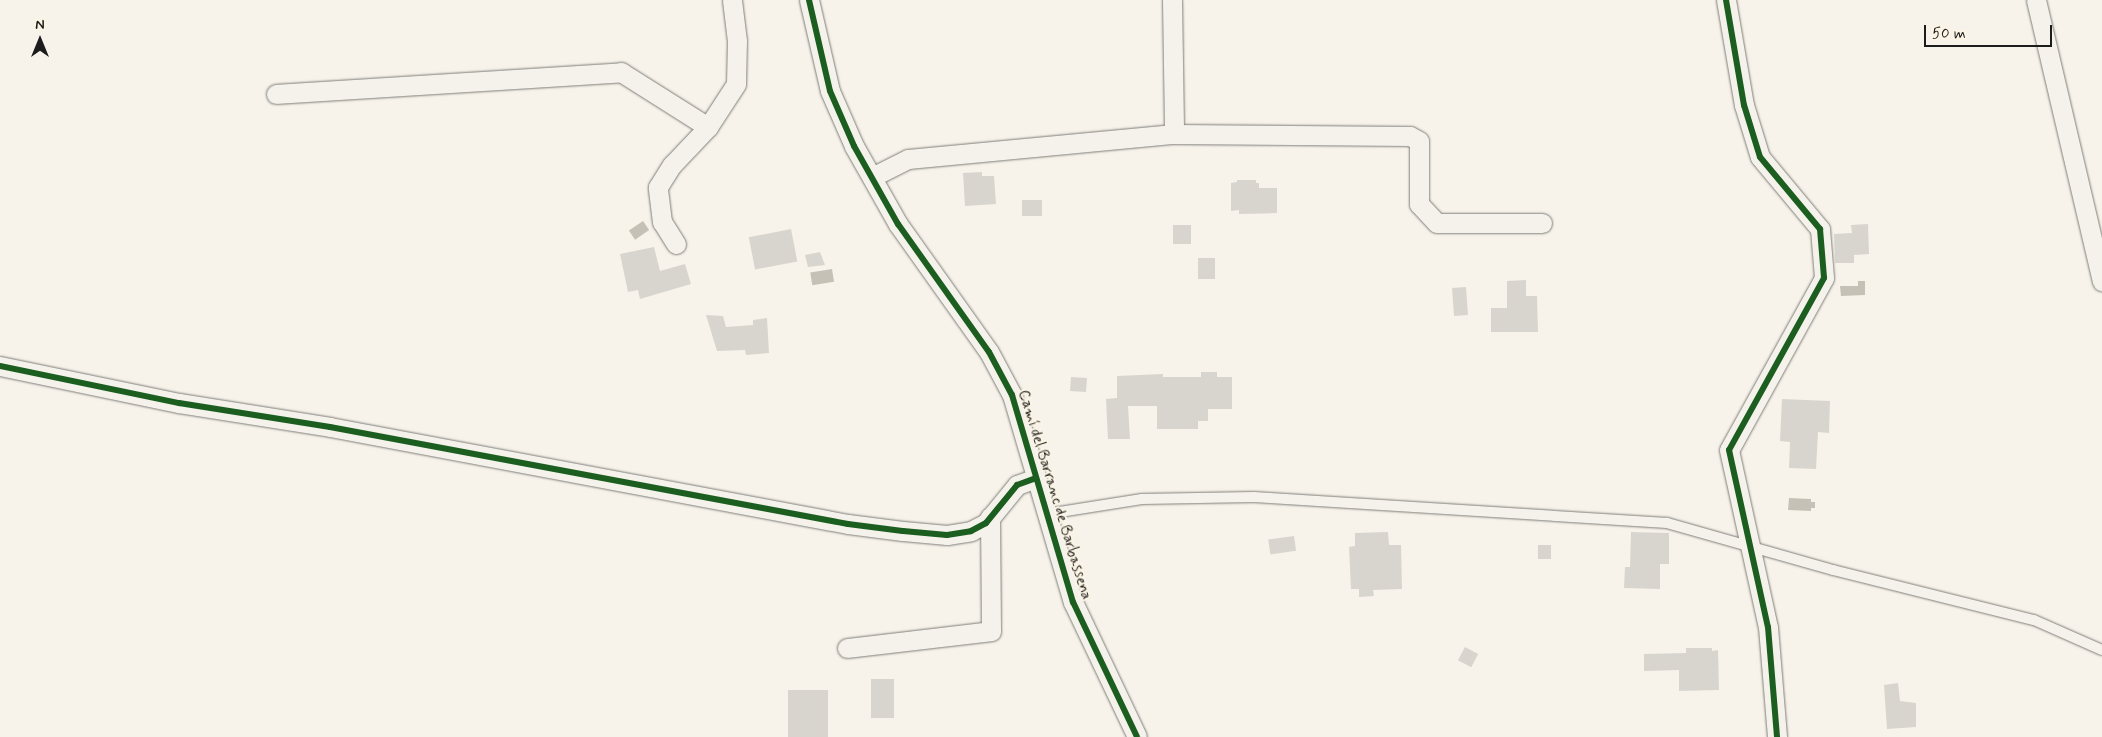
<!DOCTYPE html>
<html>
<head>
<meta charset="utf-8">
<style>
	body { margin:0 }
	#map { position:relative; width:2102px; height:737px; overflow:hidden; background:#f7f3ea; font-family:Mynerve,sans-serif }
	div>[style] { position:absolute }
	.water>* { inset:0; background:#c5c1b7; transform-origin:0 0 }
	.building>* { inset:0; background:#d8d5cf; transform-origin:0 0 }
	.roads { filter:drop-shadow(0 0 1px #7f7d79) drop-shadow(0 0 1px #7f7d79) }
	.lane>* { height:10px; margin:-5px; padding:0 5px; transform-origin:5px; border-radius:5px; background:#f5f2ec }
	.street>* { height:19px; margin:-9.5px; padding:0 9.5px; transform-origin:9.5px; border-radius:9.5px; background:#f5f2ec }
	.cycleway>* { height:6px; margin:-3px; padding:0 3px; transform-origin:3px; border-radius:3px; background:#1b5e20 }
	span { translate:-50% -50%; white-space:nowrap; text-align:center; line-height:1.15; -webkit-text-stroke:4px #fcf5e5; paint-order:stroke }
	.street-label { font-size:15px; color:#1c1c1c }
	.north { position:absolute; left:15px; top:15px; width:50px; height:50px; -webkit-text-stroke:4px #fcf5e5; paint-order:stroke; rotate:0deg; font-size:14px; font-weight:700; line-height:20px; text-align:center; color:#1c1c1c }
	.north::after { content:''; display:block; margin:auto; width:18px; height:22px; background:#1c1c1c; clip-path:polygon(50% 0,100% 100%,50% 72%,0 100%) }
	.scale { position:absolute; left:1924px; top:25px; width:128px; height:22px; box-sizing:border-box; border:2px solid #1c1c1c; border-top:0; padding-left:6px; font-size:15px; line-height:18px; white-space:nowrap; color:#1c1c1c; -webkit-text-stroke:4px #fcf5e5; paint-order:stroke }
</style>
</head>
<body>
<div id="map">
	<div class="water">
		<i style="left:643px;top:221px;width:11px;height:17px;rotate:56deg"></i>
		<i style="left:832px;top:269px;width:13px;height:22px;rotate:81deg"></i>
		<i style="clip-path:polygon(1858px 281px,1865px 281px,1865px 295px,1841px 296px,1840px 286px,1858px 286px)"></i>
		<i style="clip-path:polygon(1789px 498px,1811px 499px,1811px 502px,1815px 502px,1815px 508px,1811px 508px,1811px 511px,1788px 510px)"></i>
	</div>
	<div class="building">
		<i style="clip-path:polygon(982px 172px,982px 176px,994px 176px,996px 204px,965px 206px,963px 173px)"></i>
		<i style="clip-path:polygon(1237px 180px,1256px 180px,1256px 183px,1259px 183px,1259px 188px,1277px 188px,1277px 213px,1239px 214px,1239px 210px,1231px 211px,1231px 183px,1237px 182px)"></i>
		<i style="left:1022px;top:200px;width:20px;height:16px"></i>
		<i style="clip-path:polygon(1868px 224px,1869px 254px,1854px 255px,1854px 263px,1835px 263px,1834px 234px,1852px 233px,1851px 225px)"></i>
		<i style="left:1173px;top:225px;width:18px;height:19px"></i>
		<i style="left:791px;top:229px;width:33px;height:43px;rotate:79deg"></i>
		<i style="clip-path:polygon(654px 247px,660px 271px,685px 264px,691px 284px,640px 299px,638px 290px,628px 292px,620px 254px)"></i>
		<i style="clip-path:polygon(820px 252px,825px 265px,808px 267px,805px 255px)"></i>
		<i style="left:1198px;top:258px;width:17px;height:21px"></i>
		<i style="clip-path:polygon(1526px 280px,1526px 296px,1537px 296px,1538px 332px,1491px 332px,1491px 308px,1507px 308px,1507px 281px)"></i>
		<i style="left:1466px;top:287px;width:28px;height:14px;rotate:86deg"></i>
		<i style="clip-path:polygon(706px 315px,723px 316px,726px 327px,753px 325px,753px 320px,767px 318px,769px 353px,746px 355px,745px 350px,717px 351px)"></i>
		<i style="clip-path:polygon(1201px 372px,1217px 372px,1217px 377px,1232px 377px,1232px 409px,1208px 409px,1208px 421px,1198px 421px,1198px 429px,1157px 429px,1157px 406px,1128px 406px,1130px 439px,1108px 439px,1106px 399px,1117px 398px,1117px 376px,1163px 374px,1163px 377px,1201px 377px)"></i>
		<i style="left:1071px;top:377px;width:16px;height:14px;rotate:4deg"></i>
		<i style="clip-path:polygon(1782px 399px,1830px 401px,1829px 433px,1818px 432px,1816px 469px,1789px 468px,1790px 442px,1780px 441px)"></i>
		<i style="clip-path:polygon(1388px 532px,1389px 545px,1401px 545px,1402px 589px,1373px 590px,1374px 596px,1359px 597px,1359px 589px,1351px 589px,1349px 547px,1355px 546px,1355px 533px)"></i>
		<i style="clip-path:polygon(1631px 532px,1669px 533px,1669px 564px,1660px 564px,1660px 589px,1624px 588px,1625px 567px,1630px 567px)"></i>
		<i style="left:1294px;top:536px;width:15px;height:26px;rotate:82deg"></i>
		<i style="left:1538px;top:545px;width:13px;height:14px"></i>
		<i style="left:1465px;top:647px;width:15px;height:15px;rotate:28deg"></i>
		<i style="clip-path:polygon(1686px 648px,1712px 648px,1712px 651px,1718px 650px,1719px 690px,1679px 691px,1679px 670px,1644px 671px,1644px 654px,1686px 653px)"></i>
		<i style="left:871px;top:679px;width:23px;height:39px"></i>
		<i style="clip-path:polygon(1898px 683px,1900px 701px,1916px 703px,1916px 727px,1887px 729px,1884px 685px)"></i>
		<i style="left:788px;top:690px;width:40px;height:47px"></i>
	</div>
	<div class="roads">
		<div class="lane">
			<i style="left:1047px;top:514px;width:96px;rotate:-9deg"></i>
			<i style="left:1142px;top:499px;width:112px;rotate:-1deg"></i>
			<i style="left:1254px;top:497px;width:414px;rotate:3.6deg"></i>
			<i style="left:1667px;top:523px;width:173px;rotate:15.8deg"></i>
			<i style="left:1833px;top:570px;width:207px;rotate:14deg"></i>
			<i style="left:2034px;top:620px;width:74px;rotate:23.8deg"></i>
		</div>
		<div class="street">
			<i style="left:809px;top:0;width:93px;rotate:77deg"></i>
			<i style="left:830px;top:91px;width:60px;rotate:66.4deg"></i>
			<i style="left:854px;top:146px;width:90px;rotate:60.6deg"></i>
			<i style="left:898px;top:224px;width:157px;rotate:54.6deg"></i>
			<i style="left:989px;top:352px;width:49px;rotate:61.9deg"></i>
			<i style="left:1012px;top:395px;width:216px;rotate:73.6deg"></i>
			<i style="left:1073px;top:602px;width:149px;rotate:64.6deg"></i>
			<i style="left:1172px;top:0;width:134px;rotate:89.1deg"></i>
			<i style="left:1174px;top:134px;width:236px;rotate:0.5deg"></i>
			<i style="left:1410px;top:136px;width:10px;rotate:29deg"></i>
			<i style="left:1419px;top:141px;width:63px;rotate:90deg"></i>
			<i style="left:1419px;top:204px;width:26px;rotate:47deg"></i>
			<i style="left:1437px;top:223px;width:105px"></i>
			<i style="left:1726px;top:0;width:107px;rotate:80.3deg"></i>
			<i style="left:1744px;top:105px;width:54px;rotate:72.9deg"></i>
			<i style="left:1760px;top:157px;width:94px;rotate:50.2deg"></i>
			<i style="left:1820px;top:229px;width:49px;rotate:85.3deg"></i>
			<i style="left:1824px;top:278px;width:196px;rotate:118.9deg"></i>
			<i style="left:1729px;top:450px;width:181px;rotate:77.6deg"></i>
			<i style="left:1768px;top:627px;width:110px;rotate:85.3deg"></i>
			<i style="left:2036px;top:0;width:289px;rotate:76.8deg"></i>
			<i style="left:276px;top:94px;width:346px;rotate:-3.6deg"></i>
			<i style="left:621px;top:72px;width:103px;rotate:32.3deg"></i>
			<i style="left:872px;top:177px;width:40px;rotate:-26.6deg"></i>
			<i style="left:908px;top:159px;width:267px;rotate:-5.4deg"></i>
			<i style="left:676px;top:244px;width:26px;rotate:-122deg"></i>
			<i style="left:662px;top:222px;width:35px;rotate:-97deg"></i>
			<i style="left:658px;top:187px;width:26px;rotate:-58deg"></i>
			<i style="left:672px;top:165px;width:52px;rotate:-46.5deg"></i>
			<i style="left:708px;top:127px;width:51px;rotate:-56.9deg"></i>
			<i style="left:736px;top:84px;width:43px;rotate:-88.7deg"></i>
			<i style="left:737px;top:41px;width:41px;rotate:-97deg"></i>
			<i style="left:0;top:366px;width:183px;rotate:11.7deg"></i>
			<i style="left:179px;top:403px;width:153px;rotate:9deg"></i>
			<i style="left:330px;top:427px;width:527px;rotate:10.61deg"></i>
			<i style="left:848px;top:524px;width:55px;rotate:7.3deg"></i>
			<i style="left:903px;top:531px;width:44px;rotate:5.2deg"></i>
			<i style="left:947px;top:535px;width:24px;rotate:-9deg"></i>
			<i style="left:971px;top:531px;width:17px;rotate:-28deg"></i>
			<i style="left:986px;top:523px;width:49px;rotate:-50.8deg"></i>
			<i style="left:1017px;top:485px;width:20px;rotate:-20deg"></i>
			<i style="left:847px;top:648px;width:145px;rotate:-6.7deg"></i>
			<i style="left:991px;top:631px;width:114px;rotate:-90.5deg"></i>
		</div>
	</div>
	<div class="cycleway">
		<i style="left:809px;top:0;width:93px;rotate:77deg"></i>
		<i style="left:830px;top:91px;width:60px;rotate:66.4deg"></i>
		<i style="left:854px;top:146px;width:90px;rotate:60.6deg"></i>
		<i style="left:898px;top:224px;width:157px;rotate:54.6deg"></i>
		<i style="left:989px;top:352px;width:49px;rotate:61.9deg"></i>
		<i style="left:1012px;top:395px;width:216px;rotate:73.6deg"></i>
		<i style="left:1073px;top:602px;width:149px;rotate:64.6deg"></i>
		<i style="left:1726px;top:0;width:107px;rotate:80.3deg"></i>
		<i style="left:1744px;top:105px;width:54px;rotate:72.9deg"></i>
		<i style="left:1760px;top:157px;width:94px;rotate:50.2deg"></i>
		<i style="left:1820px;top:229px;width:49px;rotate:85.3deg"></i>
		<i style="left:1824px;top:278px;width:196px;rotate:118.9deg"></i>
		<i style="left:1729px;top:450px;width:181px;rotate:77.6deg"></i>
		<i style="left:1768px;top:627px;width:110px;rotate:85.3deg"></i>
		<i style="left:0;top:366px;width:183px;rotate:11.7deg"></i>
		<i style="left:179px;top:403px;width:153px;rotate:9deg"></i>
		<i style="left:330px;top:427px;width:527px;rotate:10.61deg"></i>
		<i style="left:848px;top:524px;width:55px;rotate:7.3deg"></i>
		<i style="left:903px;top:531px;width:44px;rotate:5.2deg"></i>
		<i style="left:947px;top:535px;width:24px;rotate:-9deg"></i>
		<i style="left:971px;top:531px;width:17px;rotate:-28deg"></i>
		<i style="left:986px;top:523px;width:49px;rotate:-50.8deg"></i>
		<i style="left:1017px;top:485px;width:20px;rotate:-20deg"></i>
	</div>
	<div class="street-label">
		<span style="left:1054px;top:495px;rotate:73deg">Camí del Barranc de Barbassena</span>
	</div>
	<div class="north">N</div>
	<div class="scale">50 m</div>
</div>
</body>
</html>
